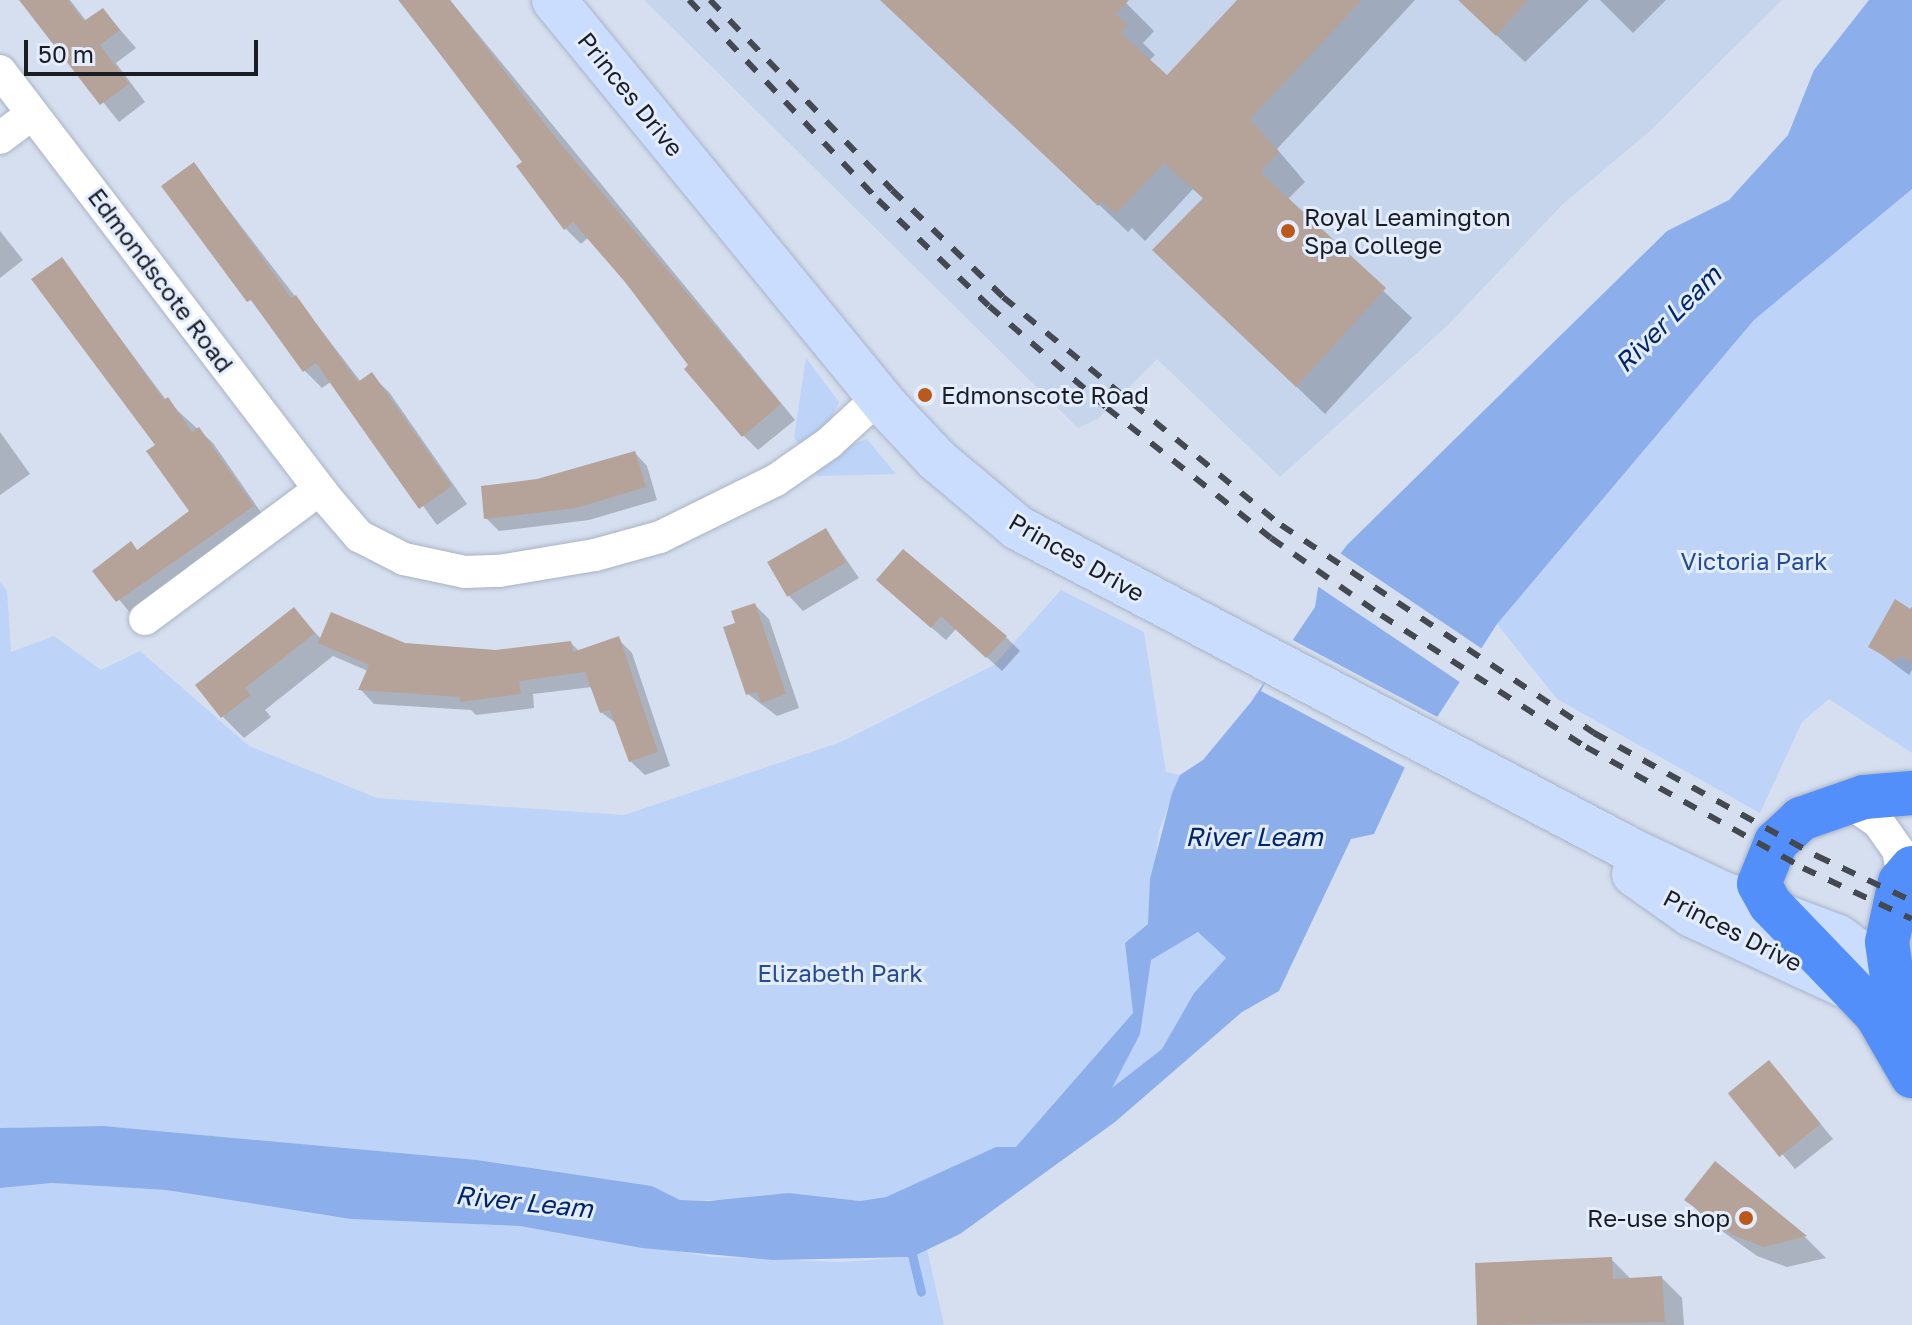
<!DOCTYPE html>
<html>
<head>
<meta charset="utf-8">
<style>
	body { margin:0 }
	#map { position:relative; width:1912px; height:1325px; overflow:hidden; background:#d5dff0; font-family:"Golos Text",sans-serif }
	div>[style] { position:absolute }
	.built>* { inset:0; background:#c7d5ec }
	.green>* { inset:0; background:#bdd3f8 }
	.water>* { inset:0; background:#8caeeb }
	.pier>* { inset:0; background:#d5dff0; transform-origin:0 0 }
	.shadow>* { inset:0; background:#0003 }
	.stream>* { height:9px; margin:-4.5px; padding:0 4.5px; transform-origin:4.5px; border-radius:4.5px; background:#8caeeb }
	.building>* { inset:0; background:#b5a399; transform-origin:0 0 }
	.roads { filter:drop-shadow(0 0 2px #a9b3c3) drop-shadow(0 0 2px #a9b3c3) }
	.street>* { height:32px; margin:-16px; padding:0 16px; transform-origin:16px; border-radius:16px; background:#fff }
	.secondary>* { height:44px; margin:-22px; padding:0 22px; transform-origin:22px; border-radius:22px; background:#cbddfe }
	.highway>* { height:44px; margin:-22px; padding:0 22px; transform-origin:22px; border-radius:22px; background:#538ffb }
	.rail>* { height:6px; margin-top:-3px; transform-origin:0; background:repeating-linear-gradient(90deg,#444851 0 14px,transparent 0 28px) }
	.dots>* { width:22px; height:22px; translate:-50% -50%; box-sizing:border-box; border:4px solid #e3edfe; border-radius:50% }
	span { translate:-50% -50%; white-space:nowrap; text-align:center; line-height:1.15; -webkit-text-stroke:6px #e3edfe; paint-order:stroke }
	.street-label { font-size:24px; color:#1a1d23 }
	.poi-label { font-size:24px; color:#1a1d23 }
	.left { translate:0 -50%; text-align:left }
	.right { translate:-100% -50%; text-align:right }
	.park-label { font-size:24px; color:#254c93 }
	.water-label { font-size:26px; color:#02266a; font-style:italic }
	.scale { position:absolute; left:24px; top:40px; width:234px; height:36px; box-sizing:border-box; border:4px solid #1a1d23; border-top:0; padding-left:10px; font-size:24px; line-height:28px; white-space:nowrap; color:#1a1d23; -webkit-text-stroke:6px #e3edfe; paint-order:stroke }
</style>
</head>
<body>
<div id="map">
	<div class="built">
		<i style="clip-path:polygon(644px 0,1782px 0,1649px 132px,1562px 205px,1448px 325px,1280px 477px,1157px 359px,1099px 418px,1078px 428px)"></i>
	</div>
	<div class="green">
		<i style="clip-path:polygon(1912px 189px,1912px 753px,1829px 699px,1802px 722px,1760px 813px,1557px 699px,1497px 624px,1754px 320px)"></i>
		<i style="clip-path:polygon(806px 358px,839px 402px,829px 423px,800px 445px,794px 438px)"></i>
		<i style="clip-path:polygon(867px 439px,896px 474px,818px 476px,814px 472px,849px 445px)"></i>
		<i style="clip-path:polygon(0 582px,7px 591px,11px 652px,54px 636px,101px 670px,140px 651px,249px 746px,377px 798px,624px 815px,841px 742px,994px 665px,1061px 590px,1144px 632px,1166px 772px,1180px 775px,1159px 831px,1148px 924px,1125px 943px,1133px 1013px,1016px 1148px,996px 1147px,886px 1197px,860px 1201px,789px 1193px,759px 1200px,680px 1200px,652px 1186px,477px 1160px,103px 1126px,0 1128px)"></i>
		<i style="clip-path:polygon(1198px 932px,1226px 958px,1194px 993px,1162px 1049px,1110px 1090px,1126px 1062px,1151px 960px)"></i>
		<i style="clip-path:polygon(52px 1183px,166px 1190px,351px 1219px,520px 1226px,713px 1257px,841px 1262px,912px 1257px,927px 1249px,944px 1325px,0 1325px,0 1188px)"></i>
	</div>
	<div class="water">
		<i style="clip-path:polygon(evenodd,1869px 0,1912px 0,1912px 189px,1754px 320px,1497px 624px,1405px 767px,1374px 834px,1351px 839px,1279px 991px,1242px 1012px,1115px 1122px,960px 1234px,912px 1257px,773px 1260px,642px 1248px,520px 1226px,351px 1219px,166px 1190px,52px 1183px,0 1188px,0 1128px,103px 1126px,477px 1160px,652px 1186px,680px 1200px,709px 1201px,789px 1193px,860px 1201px,886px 1197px,996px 1147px,1016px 1147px,1133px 1013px,1125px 943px,1148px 924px,1150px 879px,1172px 793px,1180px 775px,1203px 760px,1251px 702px,1315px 607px,1319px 582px,1347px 545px,1667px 231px,1729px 200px,1788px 135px,1814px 70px,1869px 0,1198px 932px,1226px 958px,1194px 993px,1162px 1049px,1112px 1088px,1140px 1034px,1151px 960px,1198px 932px)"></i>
	</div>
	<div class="pier">
		<i style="left:1337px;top:551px;width:178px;height:40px;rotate:34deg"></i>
		<i style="left:1289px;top:638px;width:173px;height:60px;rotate:28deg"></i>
	</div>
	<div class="shadow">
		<i style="clip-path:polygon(22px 0,70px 0,87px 22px,103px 10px,136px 48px,116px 63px,145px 102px,119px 122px)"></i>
		<i style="clip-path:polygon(398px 0,450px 0,795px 420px,758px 450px,743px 435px,627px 280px,589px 237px,581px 244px,565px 228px,525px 162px)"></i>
		<i style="clip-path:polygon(882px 0,1123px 0,1154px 31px,1143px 43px,1155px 55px,1149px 61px,1167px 78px,1240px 0,1415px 0,1277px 149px,1305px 182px,1287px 200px,1412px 318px,1325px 414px,1183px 278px,1205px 200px,1193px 189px,1145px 241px,1132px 228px,1128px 232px)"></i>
		<i style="clip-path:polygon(1459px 0,1589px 0,1525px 62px)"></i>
		<i style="clip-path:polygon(1600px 0,1666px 0,1633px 33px)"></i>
		<i style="clip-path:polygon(194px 165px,361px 382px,371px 375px,389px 392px,467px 504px,437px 525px,332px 381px,322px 388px,305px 371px,164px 186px)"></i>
		<i style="clip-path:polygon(0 231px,23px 260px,0 278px)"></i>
		<i style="clip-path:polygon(62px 260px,166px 400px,213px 443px,267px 521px,132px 615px,95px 571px,138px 551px,192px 512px)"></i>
		<i style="clip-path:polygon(0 432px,30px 474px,0 495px)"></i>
		<i style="clip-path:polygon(635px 453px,647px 466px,657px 500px,589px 520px,499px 531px,486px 518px,538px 481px)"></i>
		<i style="clip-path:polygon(826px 530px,859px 578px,803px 611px,789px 596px)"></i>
		<i style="clip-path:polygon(893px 594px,1006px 637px,1020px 651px,1002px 671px,956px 629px,946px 640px)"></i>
		<i style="clip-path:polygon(755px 605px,769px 619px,799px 708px,777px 716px,748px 694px,738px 624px)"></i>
		<i style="clip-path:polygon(1912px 607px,1912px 670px,1909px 675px,1870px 646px)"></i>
		<i style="clip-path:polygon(294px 610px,322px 640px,496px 652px,571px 643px,580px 652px,618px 639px,632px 653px,670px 766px,645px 775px,630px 761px,618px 725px,601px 712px,592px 687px,533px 694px,534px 708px,476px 715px,471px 710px,374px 704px,361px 690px,368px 671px,333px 656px,265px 710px,271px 717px,244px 738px,223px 717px)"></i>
		<i style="clip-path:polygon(1782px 1077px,1833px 1139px,1795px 1169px,1731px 1094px)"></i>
		<i style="clip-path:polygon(1716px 1164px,1806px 1238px,1826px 1258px,1787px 1267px,1757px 1256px,1708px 1221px,1687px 1200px)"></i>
		<i style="clip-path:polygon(1611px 1259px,1632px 1280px,1662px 1278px,1682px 1298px,1684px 1325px,1479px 1325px,1477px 1264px)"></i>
	</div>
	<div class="stream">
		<i style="left:910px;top:1246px;width:47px;rotate:76.6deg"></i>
	</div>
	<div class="building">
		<i style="clip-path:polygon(19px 0,68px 0,84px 21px,103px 8px,120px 30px,100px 45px,129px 84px,100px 105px)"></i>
		<i style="clip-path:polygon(399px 0,450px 0,555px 137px,781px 404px,742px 437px,684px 369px,688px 365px,625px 282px,573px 222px,564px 230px,516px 166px,522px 162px)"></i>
		<i style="clip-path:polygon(880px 0,1129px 0,1116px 14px,1128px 25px,1121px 33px,1167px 75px,1237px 0,1362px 0,1250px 119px,1279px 152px,1260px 172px,1386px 288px,1296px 387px,1152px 250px,1203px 198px,1164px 163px,1116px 214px,1102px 202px,1098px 206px)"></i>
		<i style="clip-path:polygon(1458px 0,1528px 0,1496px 36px)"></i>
		<i style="clip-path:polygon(194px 162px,291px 298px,296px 295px,358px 382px,372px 372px,452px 486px,419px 509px,316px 363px,303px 372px,251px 300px,247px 302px,161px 186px)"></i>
		<i style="clip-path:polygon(62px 257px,164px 400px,168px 397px,192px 432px,199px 427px,254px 506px,116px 602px,92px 571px,131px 541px,137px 550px,189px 511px,146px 451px,155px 445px,31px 279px)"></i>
		<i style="clip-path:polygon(635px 451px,646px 487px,576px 508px,484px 519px,481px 486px,537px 479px)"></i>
		<i style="left:826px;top:528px;width:40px;height:68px;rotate:60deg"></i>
		<i style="clip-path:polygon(903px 549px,1007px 636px,986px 658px,941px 616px,931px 628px,876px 580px)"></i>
		<i style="clip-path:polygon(1895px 599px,1912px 610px,1912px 662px,1898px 656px,1895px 662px,1868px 647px)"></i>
		<i style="clip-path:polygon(755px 603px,786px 694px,761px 703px,757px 692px,746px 695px,723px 627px,735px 623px,731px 611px)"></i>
		<i style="clip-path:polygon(294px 607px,315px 633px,245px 688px,251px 695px,221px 718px,195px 685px)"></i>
		<i style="clip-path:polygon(331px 612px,405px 643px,496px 650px,571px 641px,573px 652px,619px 636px,658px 752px,629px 762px,610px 710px,600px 713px,585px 672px,519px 681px,521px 694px,460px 702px,460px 697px,358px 690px,369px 665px,318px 643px)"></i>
		<i style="left:1769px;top:1060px;width:82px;height:53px;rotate:51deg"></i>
		<i style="clip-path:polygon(1715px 1161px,1807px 1236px,1764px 1247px,1733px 1235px,1684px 1200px)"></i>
		<i style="clip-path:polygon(1612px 1257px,1613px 1279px,1662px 1276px,1665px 1322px,1477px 1325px,1475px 1263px)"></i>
	</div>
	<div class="roads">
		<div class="street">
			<i style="left:0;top:71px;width:540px;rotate:52.6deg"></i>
			<i style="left:328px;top:500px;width:48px;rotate:49.3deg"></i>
			<i style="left:359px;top:536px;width:51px;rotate:27.1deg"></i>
			<i style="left:404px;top:559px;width:62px;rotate:12deg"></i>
			<i style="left:465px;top:572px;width:34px;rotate:-2deg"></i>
			<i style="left:499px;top:571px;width:97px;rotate:-9.5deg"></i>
			<i style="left:595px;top:555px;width:67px;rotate:-15.5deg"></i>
			<i style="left:660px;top:537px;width:129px;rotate:-26.2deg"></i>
			<i style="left:776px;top:480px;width:65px;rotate:-34.9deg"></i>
			<i style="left:829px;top:443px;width:67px;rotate:-42.6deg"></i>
			<i style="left:0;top:138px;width:40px;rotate:-37deg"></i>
			<i style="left:145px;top:619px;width:217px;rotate:-36.6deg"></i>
			<i style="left:1836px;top:804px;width:24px;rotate:12deg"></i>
			<i style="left:1859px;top:809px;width:24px;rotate:35deg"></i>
			<i style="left:1879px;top:823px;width:33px;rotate:55deg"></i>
			<i style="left:1898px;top:850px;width:26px;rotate:79deg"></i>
		</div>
		<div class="secondary">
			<i style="left:554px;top:0;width:527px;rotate:50.7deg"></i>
			<i style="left:888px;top:408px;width:71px;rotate:46.7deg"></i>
			<i style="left:937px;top:460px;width:106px;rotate:40deg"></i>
			<i style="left:1018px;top:528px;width:692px;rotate:27.71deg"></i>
			<i style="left:1631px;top:850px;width:98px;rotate:25.5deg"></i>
			<i style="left:1719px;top:892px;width:127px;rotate:20.7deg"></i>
			<i style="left:1838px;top:937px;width:67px;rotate:36.5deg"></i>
			<i style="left:1634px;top:874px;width:71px;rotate:35.3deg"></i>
			<i style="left:1692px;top:915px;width:172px;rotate:24.8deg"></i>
		</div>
		<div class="highway">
			<i style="left:1912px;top:793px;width:48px;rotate:175.2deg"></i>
			<i style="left:1864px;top:797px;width:67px;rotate:160.8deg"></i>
			<i style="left:1801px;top:819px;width:34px;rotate:137deg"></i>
			<i style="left:1776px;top:842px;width:45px;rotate:112deg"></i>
			<i style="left:1759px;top:884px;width:23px;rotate:61deg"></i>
			<i style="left:1770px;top:904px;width:153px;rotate:46.1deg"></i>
			<i style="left:1876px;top:1014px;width:72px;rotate:59.9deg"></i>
			<i style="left:1912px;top:868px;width:18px;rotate:131deg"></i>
			<i style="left:1900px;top:882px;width:61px;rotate:102.2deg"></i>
			<i style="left:1887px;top:942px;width:35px;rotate:82deg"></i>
			<i style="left:1892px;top:977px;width:48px;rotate:65.6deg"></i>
		</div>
	</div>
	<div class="rail">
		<i style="left:689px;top:0;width:275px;rotate:46.6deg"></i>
		<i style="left:878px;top:200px;width:153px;rotate:43.7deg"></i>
		<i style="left:989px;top:306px;width:156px;rotate:40.8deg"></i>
		<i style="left:1107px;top:408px;width:209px;rotate:38.4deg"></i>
		<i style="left:1271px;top:538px;width:134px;rotate:35deg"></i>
		<i style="left:1381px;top:615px;width:244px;rotate:32.8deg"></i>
		<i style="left:1586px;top:747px;width:248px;rotate:29.1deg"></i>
		<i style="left:1803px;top:868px;width:120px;rotate:25.1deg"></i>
		<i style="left:710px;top:0;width:263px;rotate:46.2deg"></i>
		<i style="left:892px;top:190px;width:154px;rotate:43.9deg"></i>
		<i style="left:1003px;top:297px;width:360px;rotate:39.4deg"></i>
		<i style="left:1281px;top:525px;width:376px;rotate:33.6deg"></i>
		<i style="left:1594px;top:733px;width:255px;rotate:28.9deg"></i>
		<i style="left:1817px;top:856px;width:105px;rotate:25.3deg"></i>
	</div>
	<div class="dots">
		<i style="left:1288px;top:231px;background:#bb591c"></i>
		<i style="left:925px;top:395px;background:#bb591c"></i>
		<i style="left:1746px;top:1218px;background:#bb591c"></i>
	</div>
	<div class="street-label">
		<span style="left:631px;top:94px;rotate:51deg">Princes Drive</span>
		<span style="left:161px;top:280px;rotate:53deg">Edmondscote Road</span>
		<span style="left:1077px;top:557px;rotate:30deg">Princes Drive</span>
		<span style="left:1733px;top:930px;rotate:27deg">Princes Drive</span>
	</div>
	<div class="poi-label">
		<span class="left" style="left:1304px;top:231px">Royal Leamington<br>Spa College</span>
		<span class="left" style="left:941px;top:395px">Edmonscote Road</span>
		<span class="right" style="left:1730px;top:1218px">Re-use shop</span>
	</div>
	<div class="park-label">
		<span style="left:1754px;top:561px">Victoria Park</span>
		<span style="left:840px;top:973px">Elizabeth Park</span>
	</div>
	<div class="water-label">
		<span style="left:1668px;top:319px;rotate:-45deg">River Leam</span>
		<span style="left:1254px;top:837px">River Leam</span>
		<span style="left:524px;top:1202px;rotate:6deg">River Leam</span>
	</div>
	<div class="scale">50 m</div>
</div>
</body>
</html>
